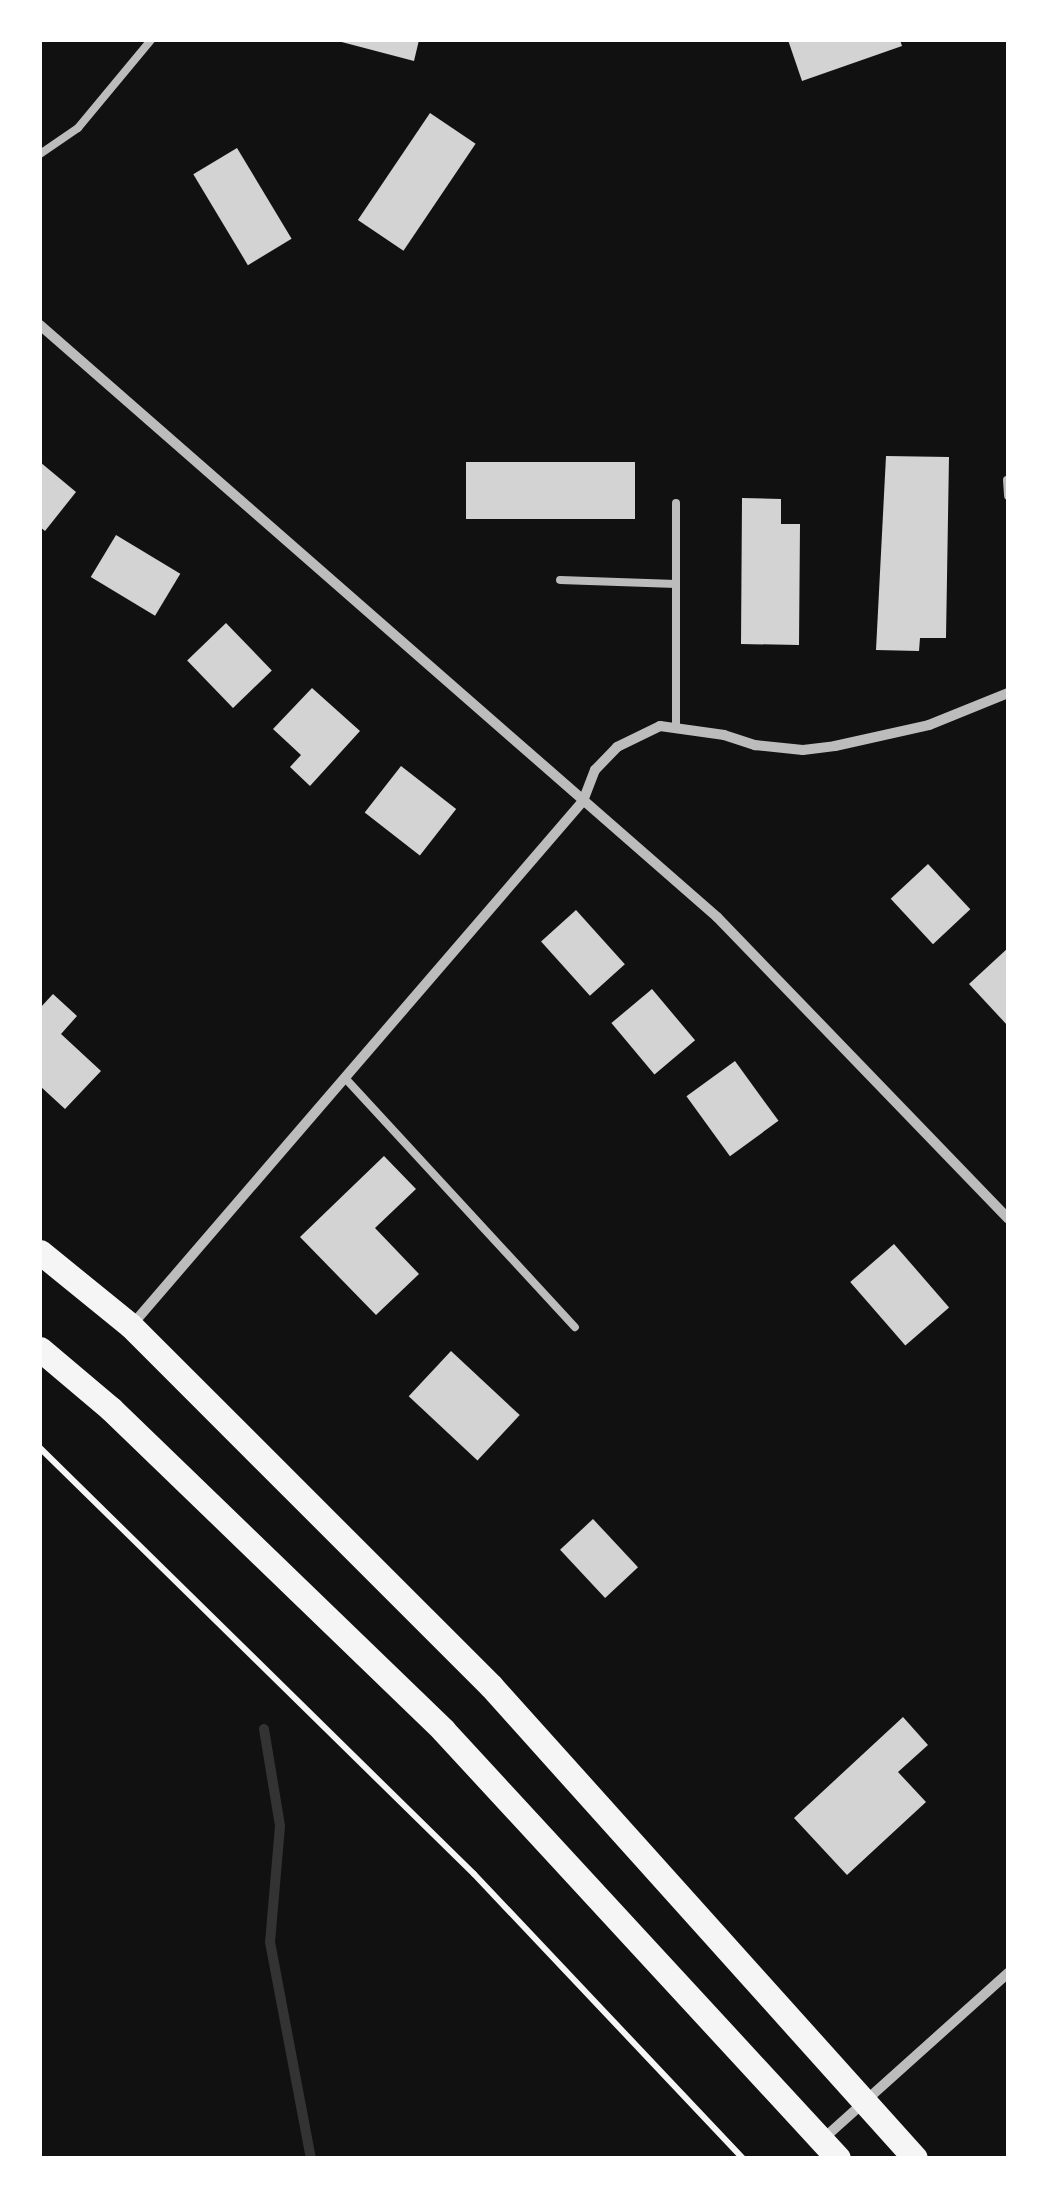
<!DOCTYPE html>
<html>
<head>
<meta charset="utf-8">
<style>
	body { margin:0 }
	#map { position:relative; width:1048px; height:2198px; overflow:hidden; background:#111; font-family:Karla,sans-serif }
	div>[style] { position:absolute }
	.stream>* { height:10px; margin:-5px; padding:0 5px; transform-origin:5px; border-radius:5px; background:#333 }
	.building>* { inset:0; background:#d3d3d3; transform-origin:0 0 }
	.path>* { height:6px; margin:-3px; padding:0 3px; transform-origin:3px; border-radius:3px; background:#f5f5f5 }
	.service>* { height:8px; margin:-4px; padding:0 4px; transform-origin:4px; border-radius:4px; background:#bcbcbc }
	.minor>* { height:10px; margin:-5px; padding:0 5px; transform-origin:5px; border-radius:5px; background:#bcbcbc }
	.primary>* { height:25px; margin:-12.5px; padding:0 12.5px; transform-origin:12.5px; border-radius:12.5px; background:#f5f5f5 }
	span { translate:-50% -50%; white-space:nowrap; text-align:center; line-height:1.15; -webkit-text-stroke:10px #fff; paint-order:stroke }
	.frame { position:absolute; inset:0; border:42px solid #fff; pointer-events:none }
</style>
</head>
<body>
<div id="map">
	<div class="stream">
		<i style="left:264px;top:1729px;width:98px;rotate:80.6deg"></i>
		<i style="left:280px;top:1826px;width:116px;rotate:94.9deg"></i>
		<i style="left:270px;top:1942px;width:220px;rotate:79.3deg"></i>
	</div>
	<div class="building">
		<i style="clip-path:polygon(334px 40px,419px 40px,414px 61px)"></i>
		<i style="clip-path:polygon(788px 40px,900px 40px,902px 46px,802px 81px)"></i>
		<i style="left:430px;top:113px;width:55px;height:129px;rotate:34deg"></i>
		<i style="left:237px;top:148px;width:106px;height:51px;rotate:59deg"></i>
		<i style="clip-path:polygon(886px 456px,949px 457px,946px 638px,920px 638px,919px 651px,876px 650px)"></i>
		<i style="clip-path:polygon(40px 462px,76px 492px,45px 531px,40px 527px)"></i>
		<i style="left:635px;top:462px;width:57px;height:169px;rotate:90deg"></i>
		<i style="clip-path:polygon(742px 498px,781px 499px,781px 524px,800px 524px,799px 645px,741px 644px)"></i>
		<i style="left:116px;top:535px;width:75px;height:49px;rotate:31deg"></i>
		<i style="left:226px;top:623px;width:66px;height:54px;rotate:46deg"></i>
		<i style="clip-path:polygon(312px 688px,360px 731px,310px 786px,290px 767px,301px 755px,273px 729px)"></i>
		<i style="left:401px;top:766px;width:70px;height:59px;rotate:38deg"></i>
		<i style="left:928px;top:864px;width:62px;height:51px;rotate:47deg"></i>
		<i style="left:576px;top:910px;width:73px;height:47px;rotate:48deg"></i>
		<i style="clip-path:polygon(1008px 948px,1008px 1026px,969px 984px)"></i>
		<i style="left:652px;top:989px;width:67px;height:53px;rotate:50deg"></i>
		<i style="clip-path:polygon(53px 994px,77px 1016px,61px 1034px,101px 1071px,65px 1109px,40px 1086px,40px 1008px)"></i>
		<i style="left:735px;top:1061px;width:74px;height:60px;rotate:54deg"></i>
		<i style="clip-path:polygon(384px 1156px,416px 1189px,375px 1228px,419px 1274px,376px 1315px,300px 1237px)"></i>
		<i style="left:894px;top:1244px;width:84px;height:58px;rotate:49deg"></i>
		<i style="left:451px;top:1351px;width:94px;height:62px;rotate:43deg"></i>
		<i style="left:593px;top:1519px;width:66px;height:45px;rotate:47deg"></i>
		<i style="clip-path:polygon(903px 1717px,928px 1745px,898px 1772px,926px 1802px,847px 1875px,794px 1818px)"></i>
	</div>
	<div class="path">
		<i style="left:40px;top:1448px;width:608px;rotate:44.47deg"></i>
		<i style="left:474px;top:1874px;width:391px;rotate:46.6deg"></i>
	</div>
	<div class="service">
		<i style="left:40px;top:154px;width:46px;rotate:-34.4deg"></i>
		<i style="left:78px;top:128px;width:114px;rotate:-50.3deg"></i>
		<i style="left:1007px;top:480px;width:16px;rotate:86deg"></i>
		<i style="left:676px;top:503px;width:223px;rotate:90deg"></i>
		<i style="left:560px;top:580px;width:116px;rotate:2deg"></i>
		<i style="left:345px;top:1078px;width:339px;rotate:47.3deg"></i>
	</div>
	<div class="minor">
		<i style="left:40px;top:325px;width:899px;rotate:41.17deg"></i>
		<i style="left:717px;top:917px;width:419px;rotate:46deg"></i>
		<i style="left:132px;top:1325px;width:691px;rotate:-49.28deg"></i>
		<i style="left:583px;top:801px;width:33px;rotate:-69deg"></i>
		<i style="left:595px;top:770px;width:32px;rotate:-46deg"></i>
		<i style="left:617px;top:747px;width:48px;rotate:-26deg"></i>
		<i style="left:660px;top:726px;width:65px;rotate:8deg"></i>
		<i style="left:724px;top:735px;width:33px;rotate:18deg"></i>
		<i style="left:755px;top:745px;width:48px;rotate:5.9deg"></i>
		<i style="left:803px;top:750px;width:32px;rotate:-7deg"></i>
		<i style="left:835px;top:746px;width:96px;rotate:-12.6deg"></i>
		<i style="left:929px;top:725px;width:85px;rotate:-22.1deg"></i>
		<i style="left:823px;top:2139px;width:249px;rotate:-41.9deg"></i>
	</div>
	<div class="primary">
		<i style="left:40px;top:1252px;width:117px;rotate:39.1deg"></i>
		<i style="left:131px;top:1326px;width:509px;rotate:45deg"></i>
		<i style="left:491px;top:1686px;width:634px;rotate:48.07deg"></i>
		<i style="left:40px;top:1349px;width:93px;rotate:40.2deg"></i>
		<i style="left:111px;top:1409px;width:462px;rotate:44deg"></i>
		<i style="left:443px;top:1730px;width:582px;rotate:47.3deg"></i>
	</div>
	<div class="frame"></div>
</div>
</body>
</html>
